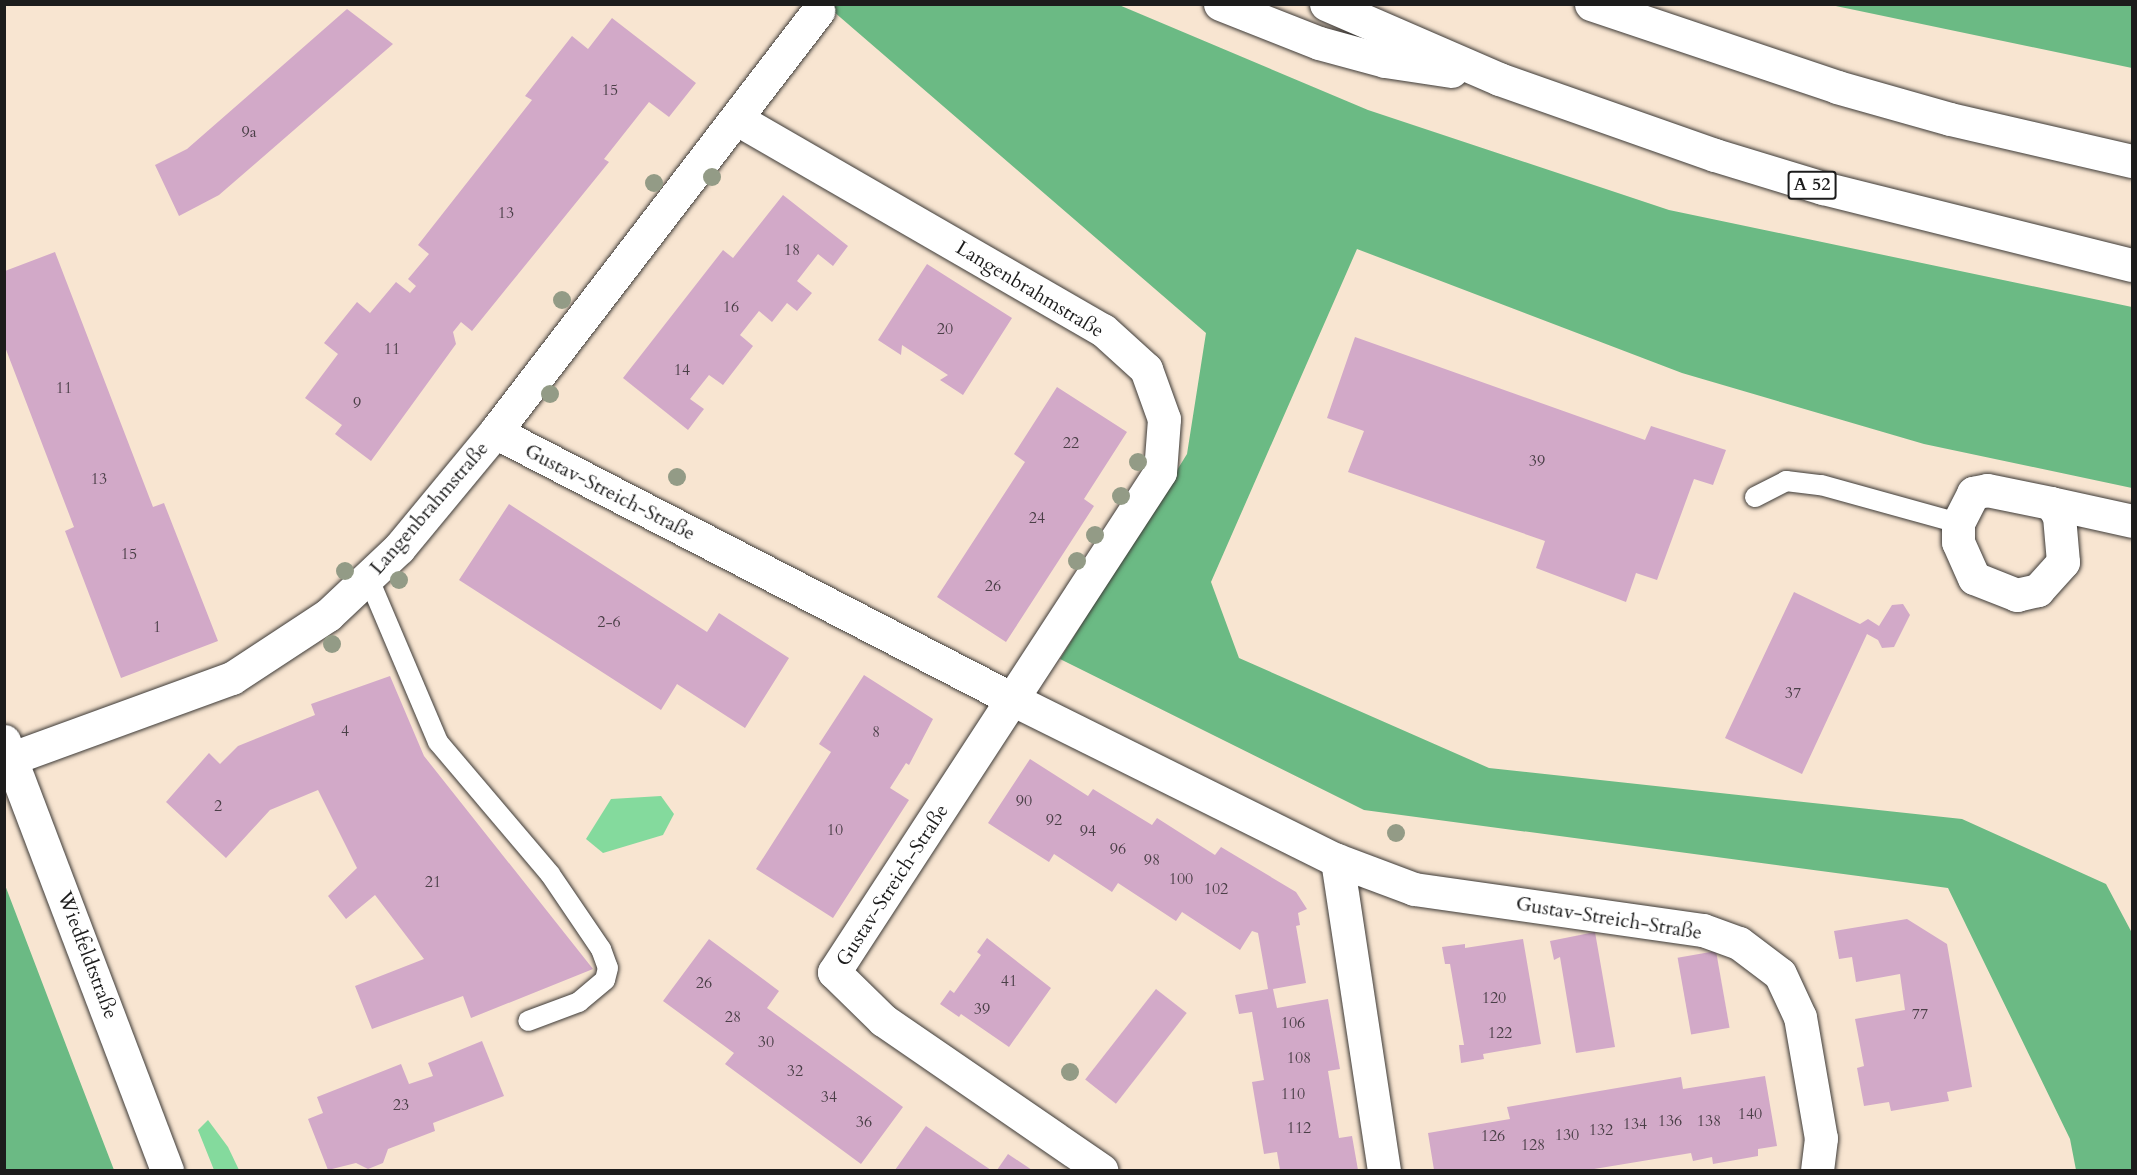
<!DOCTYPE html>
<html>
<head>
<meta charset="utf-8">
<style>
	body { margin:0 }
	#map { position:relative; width:2137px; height:1175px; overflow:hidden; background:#f8e5d1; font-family:Cardo,serif }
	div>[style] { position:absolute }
	.green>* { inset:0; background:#84da9d }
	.forest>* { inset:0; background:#6bba84 }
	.building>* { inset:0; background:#d2a9c8; transform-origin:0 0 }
	.roads { filter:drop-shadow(0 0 2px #3d3a37) drop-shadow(0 0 2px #3d3a37) }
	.service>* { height:20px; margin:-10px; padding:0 10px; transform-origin:10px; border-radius:10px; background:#fff }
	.minor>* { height:33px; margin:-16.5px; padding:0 16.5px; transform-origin:16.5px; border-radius:16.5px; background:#fff }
	.motorway>* { height:33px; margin:-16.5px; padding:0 16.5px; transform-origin:16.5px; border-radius:16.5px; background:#fff }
	.trees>* { width:18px; height:18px; margin:-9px; border-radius:50%; background:#939b86 }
	span { translate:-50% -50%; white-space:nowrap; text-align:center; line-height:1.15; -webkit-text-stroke:5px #fff; paint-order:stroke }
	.number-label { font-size:16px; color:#4a3f47 }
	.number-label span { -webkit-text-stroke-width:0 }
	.shield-label span { padding:2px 4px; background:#fff; border:2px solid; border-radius:4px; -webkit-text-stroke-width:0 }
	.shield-label { font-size:18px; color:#1c1c1c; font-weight:700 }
	.street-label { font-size:20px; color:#1c1c1c }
	.frame { position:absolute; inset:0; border:6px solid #1c1c1c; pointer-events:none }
</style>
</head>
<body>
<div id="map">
	<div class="green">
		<i style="clip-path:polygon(661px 796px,674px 814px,663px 835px,603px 853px,586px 839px,611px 799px)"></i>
		<i style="clip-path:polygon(208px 1120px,228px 1147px,239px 1170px,214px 1170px,198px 1130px)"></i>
	</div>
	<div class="forest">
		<i style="clip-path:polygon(826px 5px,1119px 5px,1368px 110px,1669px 210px,2132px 307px,2132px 488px,1924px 444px,1682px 373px,1357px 249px,1211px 582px,1239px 658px,1489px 768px,1962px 819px,2106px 884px,2132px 933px,2132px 1170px,2076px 1170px,2070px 1139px,1948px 888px,1364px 810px,1060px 659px,1187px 454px,1206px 333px)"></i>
		<i style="clip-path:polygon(1831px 5px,2132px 5px,2132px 68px)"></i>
		<i style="clip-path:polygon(5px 885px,74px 1066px,114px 1170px,5px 1170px)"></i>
	</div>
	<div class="building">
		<i style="clip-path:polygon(347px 9px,393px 44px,219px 195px,179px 216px,155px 165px,187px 149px)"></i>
		<i style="clip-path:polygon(612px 18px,696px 83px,669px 117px,649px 102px,604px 159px,609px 162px,472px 331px,461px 322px,453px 332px,456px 344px,371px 461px,335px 434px,342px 425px,305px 398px,338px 354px,324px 343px,357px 302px,370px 313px,396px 282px,410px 293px,416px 286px,408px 279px,429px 254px,418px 245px,532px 100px,525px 96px,572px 36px,588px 49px)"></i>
		<i style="clip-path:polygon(783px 195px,848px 246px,833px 266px,818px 254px,797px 281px,812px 293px,797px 311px,787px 303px,772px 322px,759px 311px,740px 335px,753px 346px,723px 385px,709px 375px,690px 399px,704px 409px,688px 430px,623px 378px,723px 250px,733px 258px)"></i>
		<i style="clip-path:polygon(55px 252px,153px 507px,164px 503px,218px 641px,121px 678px,65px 531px,74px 527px,5px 347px,5px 271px)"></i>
		<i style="clip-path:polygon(927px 264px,1012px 318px,963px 395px,940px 380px,948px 375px,902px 345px,901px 355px,878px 340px)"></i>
		<i style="clip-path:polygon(1355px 337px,1645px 440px,1651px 426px,1726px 450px,1713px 485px,1694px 479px,1657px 580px,1636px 573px,1626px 602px,1536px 568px,1545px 541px,1348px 472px,1364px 431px,1327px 418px)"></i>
		<i style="clip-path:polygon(1057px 387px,1127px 432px,1084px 499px,1094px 506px,1006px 642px,937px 597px,1025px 462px,1014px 454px)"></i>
		<i style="clip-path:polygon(509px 504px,707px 632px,719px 613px,789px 658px,745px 728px,677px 684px,661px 710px,459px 580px)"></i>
		<i style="clip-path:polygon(1794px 592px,1860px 624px,1868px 619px,1879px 626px,1892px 605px,1903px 604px,1910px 615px,1894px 647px,1882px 648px,1878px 640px,1867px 634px,1802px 774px,1725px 738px)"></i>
		<i style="clip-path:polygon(864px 675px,933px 719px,909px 765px,906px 763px,890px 788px,909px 800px,833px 918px,756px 869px,831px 752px,819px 744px)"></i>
		<i style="clip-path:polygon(390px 676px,424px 756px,593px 969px,471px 1018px,463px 996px,372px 1029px,355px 986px,424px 959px,375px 895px,346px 919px,328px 896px,357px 868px,318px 790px,270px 810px,226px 858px,166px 802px,209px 753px,220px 764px,238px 746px,315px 715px,311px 704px)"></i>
		<i style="clip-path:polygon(1030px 759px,1088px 796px,1093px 789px,1152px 825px,1157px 818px,1215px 855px,1221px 847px,1296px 892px,1307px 909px,1298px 913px,1300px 925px,1296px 926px,1306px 983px,1273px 989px,1277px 1008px,1328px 999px,1340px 1069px,1328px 1071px,1339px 1138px,1352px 1136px,1358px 1170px,1280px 1170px,1277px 1152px,1264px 1154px,1252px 1082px,1264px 1080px,1252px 1012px,1239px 1014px,1235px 995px,1268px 989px,1258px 933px,1252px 931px,1240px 950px,1182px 912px,1176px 921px,1118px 883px,1112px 892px,1054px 854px,1049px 862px,988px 823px)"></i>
		<i style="clip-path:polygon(1907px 919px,1947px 944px,1972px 1087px,1947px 1092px,1949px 1101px,1891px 1111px,1889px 1102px,1864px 1106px,1857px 1068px,1864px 1066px,1855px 1019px,1905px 1010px,1900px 974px,1856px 982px,1852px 957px,1839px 959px,1834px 931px)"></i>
		<i style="clip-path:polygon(1595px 932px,1615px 1047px,1576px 1053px,1560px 957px,1554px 960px,1550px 941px)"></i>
		<i style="clip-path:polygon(987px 938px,1051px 988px,1009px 1047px,961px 1014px,959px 1017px,940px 1004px,950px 990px,954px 993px,981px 955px,977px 952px)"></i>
		<i style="clip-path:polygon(709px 939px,779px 991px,767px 1008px,903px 1107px,861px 1164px,725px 1064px,734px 1053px,663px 1001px)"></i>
		<i style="clip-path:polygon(1523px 939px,1541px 1044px,1483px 1054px,1484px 1059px,1461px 1063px,1459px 1045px,1464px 1045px,1450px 964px,1445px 964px,1442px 947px,1465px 944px,1465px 948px)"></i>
		<i style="left:1716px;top:951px;width:78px;height:39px;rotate:80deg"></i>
		<i style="left:1156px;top:989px;width:39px;height:115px;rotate:38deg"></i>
		<i style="clip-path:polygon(482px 1041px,504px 1096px,433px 1123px,435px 1131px,388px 1149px,383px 1163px,368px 1169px,356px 1163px,328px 1170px,308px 1119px,323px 1113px,317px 1097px,401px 1064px,409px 1084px,433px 1076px,428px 1063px)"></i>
		<i style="clip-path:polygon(1765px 1076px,1777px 1146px,1758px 1149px,1758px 1156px,1713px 1164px,1712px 1157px,1693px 1161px,1691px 1153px,1588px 1170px,1434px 1170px,1428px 1133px,1510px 1119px,1507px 1107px,1681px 1077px,1683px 1089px)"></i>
		<i style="clip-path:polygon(926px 1126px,967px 1154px,991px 1170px,895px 1170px)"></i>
		<i style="clip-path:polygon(1008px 1154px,1032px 1170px,997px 1170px)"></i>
	</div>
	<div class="roads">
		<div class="service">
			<i style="left:1755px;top:497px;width:35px;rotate:-27deg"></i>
			<i style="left:1786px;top:481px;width:35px;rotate:7deg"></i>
			<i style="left:1821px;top:485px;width:142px;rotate:15.5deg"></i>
			<i style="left:368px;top:577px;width:179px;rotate:67deg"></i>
			<i style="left:438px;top:742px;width:173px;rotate:49.7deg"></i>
			<i style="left:550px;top:874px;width:91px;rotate:55.8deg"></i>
			<i style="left:601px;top:949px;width:20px;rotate:70deg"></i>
			<i style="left:608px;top:968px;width:12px;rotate:104deg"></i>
			<i style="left:605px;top:980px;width:34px;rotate:140deg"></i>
			<i style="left:579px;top:1002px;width:54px;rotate:159.6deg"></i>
		</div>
		<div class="minor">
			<i style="left:737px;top:119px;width:422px;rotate:30deg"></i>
			<i style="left:1103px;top:330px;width:58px;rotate:42.2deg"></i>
			<i style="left:1146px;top:369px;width:53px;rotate:70.2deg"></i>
			<i style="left:1164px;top:419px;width:53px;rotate:94.3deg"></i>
			<i style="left:1160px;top:472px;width:597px;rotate:123.1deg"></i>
			<i style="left:834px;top:972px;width:69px;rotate:44.4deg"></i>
			<i style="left:883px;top:1020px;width:265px;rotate:34.5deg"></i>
			<i style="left:495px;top:432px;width:584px;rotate:27.31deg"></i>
			<i style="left:1014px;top:700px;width:360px;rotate:26.4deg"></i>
			<i style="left:1337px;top:860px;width:82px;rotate:20.6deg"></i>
			<i style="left:1414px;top:889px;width:292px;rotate:8.1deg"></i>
			<i style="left:1703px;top:930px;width:38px;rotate:20deg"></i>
			<i style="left:1739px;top:943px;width:51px;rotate:37.1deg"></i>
			<i style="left:1780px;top:974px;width:47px;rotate:65.1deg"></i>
			<i style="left:1800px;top:1017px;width:123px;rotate:80.2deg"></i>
			<i style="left:1821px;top:1138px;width:32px;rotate:97deg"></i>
			<i style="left:2051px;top:503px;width:15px;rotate:58deg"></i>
			<i style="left:2059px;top:516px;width:46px;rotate:85deg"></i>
			<i style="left:2063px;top:562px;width:38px;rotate:132deg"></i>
			<i style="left:2038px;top:590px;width:22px;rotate:167deg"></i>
			<i style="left:2017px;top:595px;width:46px;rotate:-158.4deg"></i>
			<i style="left:1974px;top:578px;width:39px;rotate:-114deg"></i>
			<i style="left:1958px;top:542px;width:19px;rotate:-90deg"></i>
			<i style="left:1958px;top:523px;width:34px;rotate:-63deg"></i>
			<i style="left:1973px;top:493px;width:14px;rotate:-12deg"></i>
			<i style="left:1987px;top:490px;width:65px;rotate:11.5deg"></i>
			<i style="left:2051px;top:503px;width:83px;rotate:12.5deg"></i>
			<i style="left:4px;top:741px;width:459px;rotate:69.2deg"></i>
			<i style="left:12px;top:758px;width:234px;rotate:-20deg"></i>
			<i style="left:232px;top:678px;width:115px;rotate:-33.3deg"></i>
			<i style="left:328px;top:615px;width:98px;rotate:-43.3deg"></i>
			<i style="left:399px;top:548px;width:151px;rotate:-50.4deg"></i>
			<i style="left:495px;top:432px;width:531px;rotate:-52.5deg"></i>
			<i style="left:1337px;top:860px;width:314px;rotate:81.4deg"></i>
		</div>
		<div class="motorway">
			<i style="left:1220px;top:4px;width:106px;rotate:21.5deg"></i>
			<i style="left:1319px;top:43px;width:68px;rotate:15.3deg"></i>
			<i style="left:1385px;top:61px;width:67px;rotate:8.6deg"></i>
			<i style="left:1326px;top:4px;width:189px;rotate:23.4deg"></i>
			<i style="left:1499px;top:79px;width:229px;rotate:19.4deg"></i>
			<i style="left:1715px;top:155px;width:113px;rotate:17deg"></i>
			<i style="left:1823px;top:188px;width:318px;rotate:14deg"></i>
			<i style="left:1591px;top:4px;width:260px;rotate:18.6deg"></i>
			<i style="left:1837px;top:87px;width:117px;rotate:15.8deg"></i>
			<i style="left:1950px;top:119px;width:187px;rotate:13deg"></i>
		</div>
	</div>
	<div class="trees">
		<i style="left:712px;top:177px"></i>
		<i style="left:654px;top:183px"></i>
		<i style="left:562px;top:300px"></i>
		<i style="left:550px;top:394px"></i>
		<i style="left:1138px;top:462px"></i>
		<i style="left:677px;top:477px"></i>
		<i style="left:1121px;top:496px"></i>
		<i style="left:1095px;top:535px"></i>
		<i style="left:1077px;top:561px"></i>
		<i style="left:345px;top:571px"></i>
		<i style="left:399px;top:580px"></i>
		<i style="left:332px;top:644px"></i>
		<i style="left:1396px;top:833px"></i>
		<i style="left:1070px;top:1072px"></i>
	</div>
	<div class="number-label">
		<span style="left:610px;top:90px">15</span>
		<span style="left:249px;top:132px">9a</span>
		<span style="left:506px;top:213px">13</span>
		<span style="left:792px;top:250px">18</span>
		<span style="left:731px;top:307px">16</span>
		<span style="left:945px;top:329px">20</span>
		<span style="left:392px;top:349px">11</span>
		<span style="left:682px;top:370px">14</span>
		<span style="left:64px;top:388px">11</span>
		<span style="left:357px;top:403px">9</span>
		<span style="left:1071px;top:443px">22</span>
		<span style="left:1537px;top:461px">39</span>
		<span style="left:99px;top:479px">13</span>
		<span style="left:1037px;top:518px">24</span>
		<span style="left:129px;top:554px">15</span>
		<span style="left:993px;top:586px">26</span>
		<span style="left:609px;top:622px">2-6</span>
		<span style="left:157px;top:627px">1</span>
		<span style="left:1793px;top:693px">37</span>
		<span style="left:345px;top:731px">4</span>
		<span style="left:876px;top:732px">8</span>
		<span style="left:1024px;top:801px">90</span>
		<span style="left:218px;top:806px">2</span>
		<span style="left:1054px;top:820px">92</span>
		<span style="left:835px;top:830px">10</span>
		<span style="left:1088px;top:831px">94</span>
		<span style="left:1118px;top:849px">96</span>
		<span style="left:1152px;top:860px">98</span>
		<span style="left:1181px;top:879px">100</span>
		<span style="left:433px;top:882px">21</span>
		<span style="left:1216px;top:889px">102</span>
		<span style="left:1009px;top:981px">41</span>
		<span style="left:704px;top:983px">26</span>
		<span style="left:1494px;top:998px">120</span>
		<span style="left:982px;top:1009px">39</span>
		<span style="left:1920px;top:1014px">77</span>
		<span style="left:733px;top:1017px">28</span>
		<span style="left:1293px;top:1023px">106</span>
		<span style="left:1500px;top:1033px">122</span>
		<span style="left:766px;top:1042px">30</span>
		<span style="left:1299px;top:1058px">108</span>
		<span style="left:795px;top:1071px">32</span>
		<span style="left:1293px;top:1094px">110</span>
		<span style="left:829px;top:1097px">34</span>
		<span style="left:401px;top:1105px">23</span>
		<span style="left:1750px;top:1114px">140</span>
		<span style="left:1670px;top:1121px">136</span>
		<span style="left:1709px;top:1121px">138</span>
		<span style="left:864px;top:1122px">36</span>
		<span style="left:1635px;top:1124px">134</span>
		<span style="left:1299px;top:1128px">112</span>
		<span style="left:1601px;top:1130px">132</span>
		<span style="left:1567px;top:1135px">130</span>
		<span style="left:1493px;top:1136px">126</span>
		<span style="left:1533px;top:1145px">128</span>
	</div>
	<div class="shield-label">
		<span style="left:1812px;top:185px">A 52</span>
	</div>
	<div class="street-label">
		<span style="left:1030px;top:289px;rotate:31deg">Langenbrahmstraße</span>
		<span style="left:610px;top:492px;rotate:27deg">Gustav-Streich-Straße</span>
		<span style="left:429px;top:508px;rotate:-49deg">Langenbrahmstraße</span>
		<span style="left:892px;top:885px;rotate:-57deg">Gustav-Streich-Straße</span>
		<span style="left:1609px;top:918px;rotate:9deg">Gustav-Streich-Straße</span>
		<span style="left:88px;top:955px;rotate:69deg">Wiedfeldtstraße</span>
	</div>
	<div class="frame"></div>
</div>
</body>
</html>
